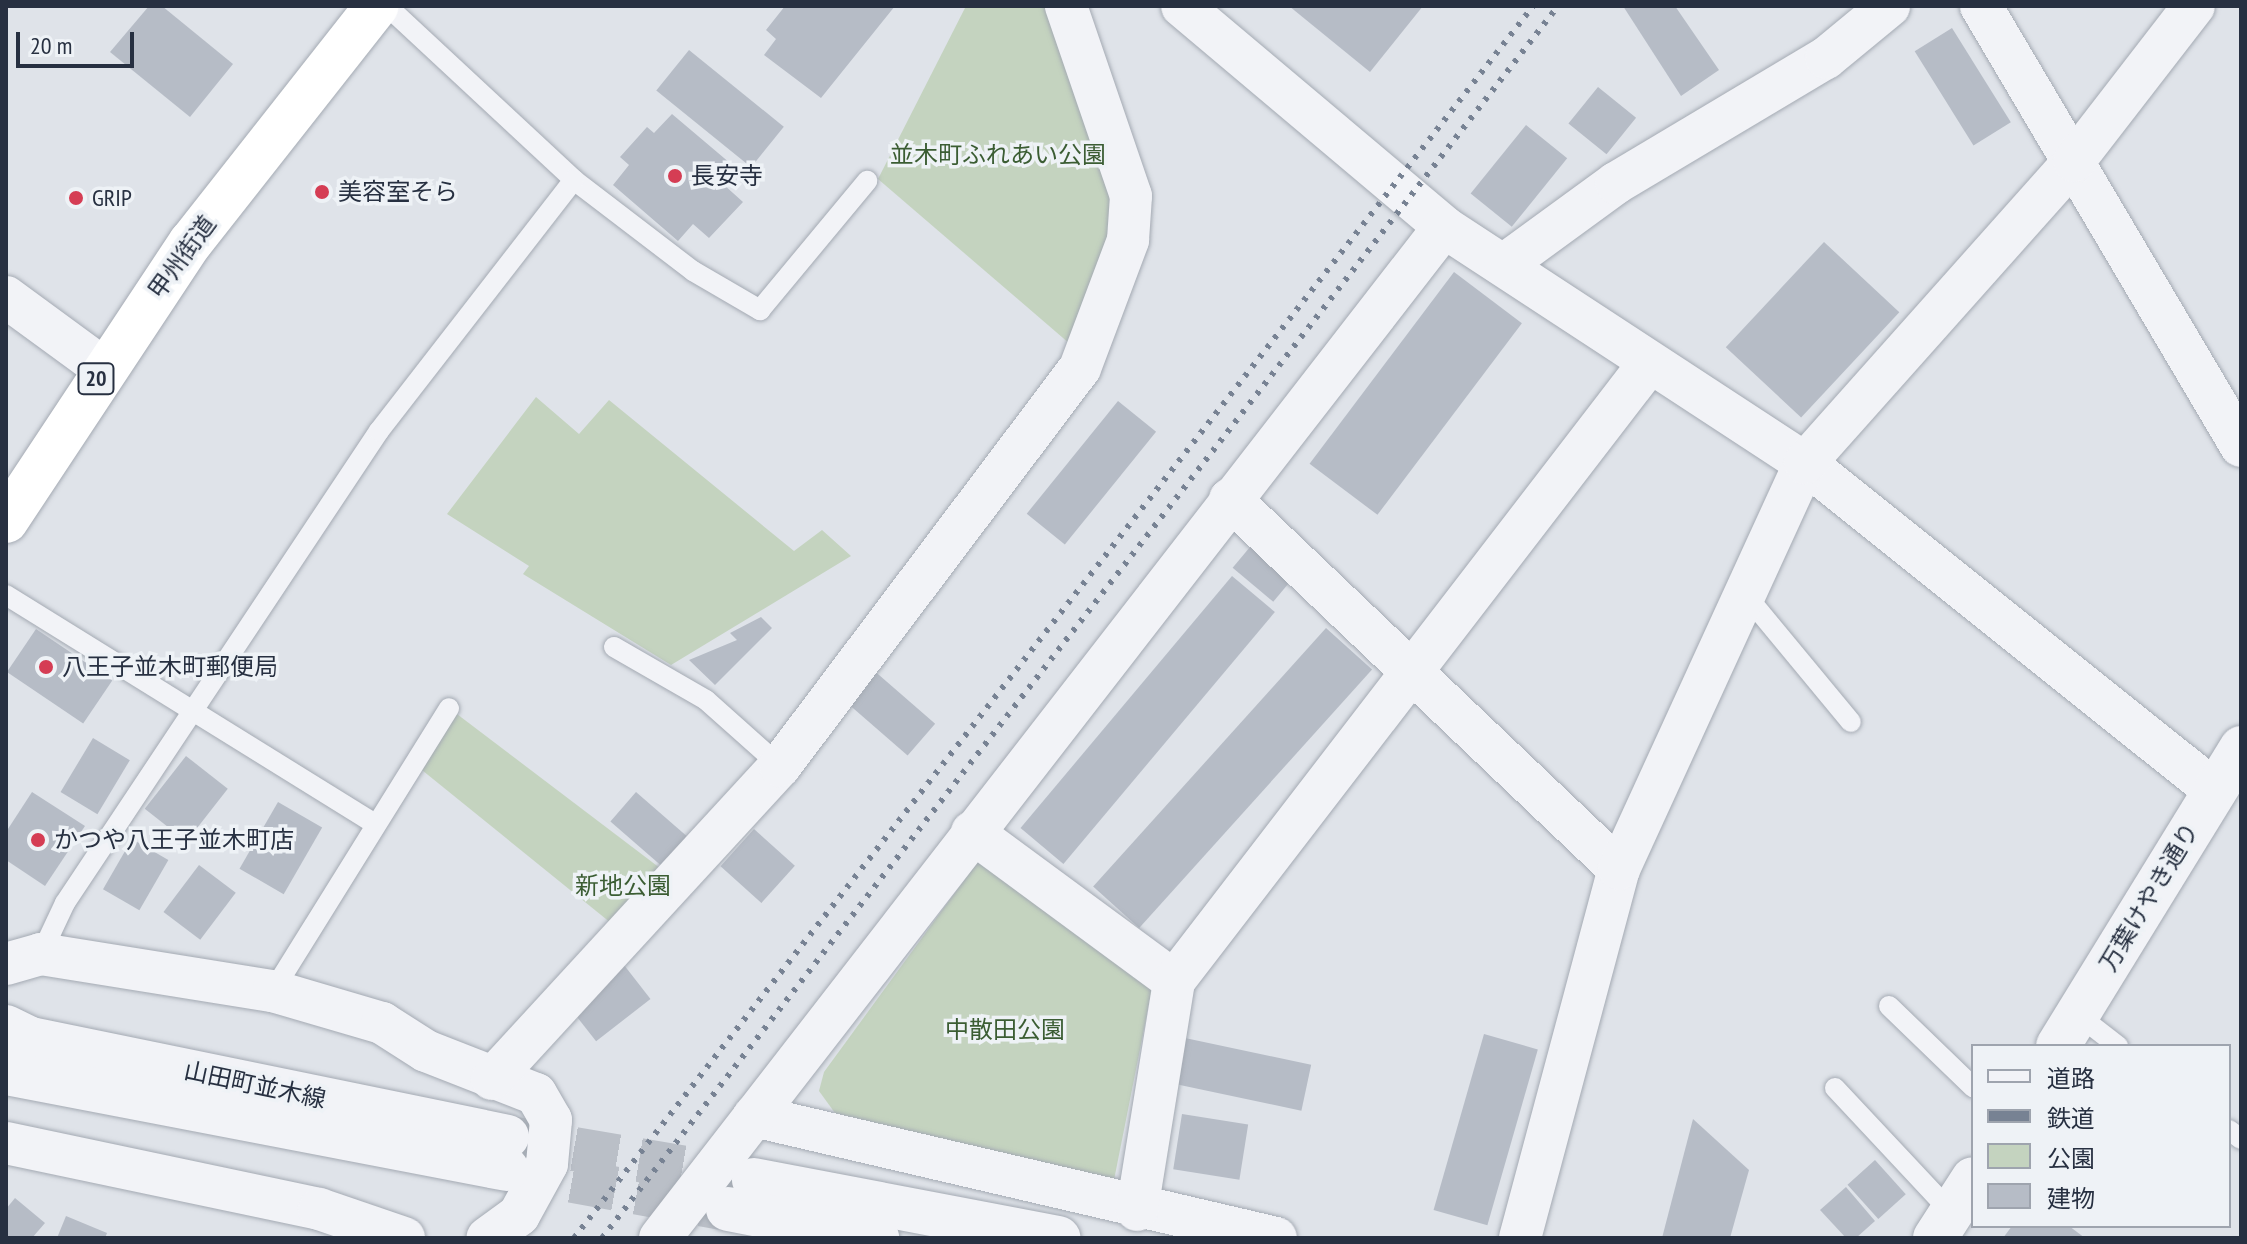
<!DOCTYPE html>
<html>
<head>
<meta charset="utf-8">
<style>
	body { margin:0 }
	#map { position:relative; width:2247px; height:1244px; overflow:hidden; background:#dfe3e9; font-family:"PT Sans Narrow","Noto Sans JP",sans-serif }
	div>[style] { position:absolute }
	.green>* { inset:0; background:#c4d3bf }
	.building>* { inset:0; background:#b6bcc6; transform-origin:0 0 }
	.tertiary-tunnel>* { height:44px; margin-top:-22px; transform-origin:0; background:repeating-linear-gradient(90deg,#babfc7 0 44px,transparent 0 66px) }
	.roads { filter:drop-shadow(0 0 2px #a4aab3) drop-shadow(0 0 2px #a4aab3) }
	.service>* { height:20px; margin:-10px; padding:0 10px; transform-origin:10px; border-radius:10px; background:#f2f3f7 }
	.minor>* { height:42px; margin:-21px; padding:0 21px; transform-origin:21px; border-radius:21px; background:#f2f3f7 }
	.tertiary>* { height:44px; margin:-22px; padding:0 22px; transform-origin:22px; border-radius:22px; background:#f2f3f7 }
	.trunk>* { height:44px; margin:-22px; padding:0 22px; transform-origin:22px; border-radius:22px; background:#fff }
	.rail>* { height:6px; margin-top:-3px; transform-origin:0; background:repeating-linear-gradient(90deg,#778293 0 4px,transparent 0 12px) }
	.dots>* { width:22px; height:22px; translate:-50% -50%; box-sizing:border-box; border:4px solid #eef2f6; border-radius:50% }
	span { translate:-50% -50%; white-space:nowrap; text-align:center; line-height:1.15; -webkit-text-stroke:7px #eef2f6; paint-order:stroke }
	.shield-label span { padding:2px 6px; background:#eef2f6; border:2px solid; border-radius:6px; -webkit-text-stroke-width:0 }
	.shield-label { font-size:22px; color:#273041; font-weight:700 }
	.park-label { font-size:24px; color:#3b5d33 }
	.poi-label { font-size:24px; color:#273041 }
	.left { translate:0 -50%; text-align:left }
	.street-label { font-size:24px; color:#273041 }
	.frame { position:absolute; inset:0; border:8px solid #273041; pointer-events:none }
	.legend { position:absolute; left:1971px; top:1044px; width:260px; height:184px; box-sizing:border-box; background:#eef2f6; border:2px solid #9ea4ae; margin:0; padding:10px 14px; list-style:none; font-size:24px; color:#273041 }
	.legend li { display:flex; align-items:center; gap:16px; height:40px }
	.legend b { width:40px; border:2px solid #9ea4ae }
	.scale { position:absolute; left:16px; top:32px; width:118px; height:36px; box-sizing:border-box; border:4px solid #273041; border-top:0; padding-left:10px; font-size:24px; line-height:28px; white-space:nowrap; color:#273041; -webkit-text-stroke:6px #eef2f6; paint-order:stroke }
</style>
</head>
<body>
<div id="map">
	<div class="green">
		<i style="clip-path:polygon(966px 6px,1053px 6px,1116px 200px,1110px 245px,1070px 344px,878px 179px)"></i>
		<i style="clip-path:polygon(536px 397px,579px 434px,609px 400px,794px 551px,822px 530px,851px 556px,671px 665px,523px 574px,529px 566px,447px 514px)"></i>
		<i style="clip-path:polygon(449px 708px,681px 884px,627px 936px,412px 762px)"></i>
		<i style="clip-path:polygon(978px 861px,1152px 989px,1114px 1180px,835px 1113px,819px 1091px,824px 1072px)"></i>
	</div>
	<div class="building">
		<i style="clip-path:polygon(149px 6px,162px 6px,233px 64px,190px 117px,110px 52px)"></i>
		<i style="clip-path:polygon(785px 6px,895px 6px,821px 98px,764px 55px,776px 39px,766px 30px)"></i>
		<i style="clip-path:polygon(1289px 6px,1423px 6px,1370px 72px)"></i>
		<i style="clip-path:polygon(1623px 6px,1675px 6px,1719px 70px,1681px 96px)"></i>
		<i style="left:1952px;top:28px;width:111px;height:44px;rotate:58deg"></i>
		<i style="left:689px;top:50px;width:122px;height:52px;rotate:39deg"></i>
		<i style="left:1598px;top:87px;width:49px;height:47px;rotate:39deg"></i>
		<i style="clip-path:polygon(672px 114px,737px 169px,723px 184px,743px 202px,709px 238px,693px 224px,678px 241px,613px 185px,629px 165px,620px 157px,647px 127px,654px 133px)"></i>
		<i style="left:1526px;top:125px;width:53px;height:88px;rotate:39deg"></i>
		<i style="left:1824px;top:242px;width:103px;height:144px;rotate:43deg"></i>
		<i style="left:1454px;top:272px;width:85px;height:240px;rotate:37deg"></i>
		<i style="left:1118px;top:401px;width:49px;height:145px;rotate:39deg"></i>
		<i style="left:1250px;top:547px;width:53px;height:27px;rotate:40deg"></i>
		<i style="left:1232px;top:576px;width:56px;height:329px;rotate:40deg"></i>
		<i style="clip-path:polygon(761px 617px,772px 628px,715px 685px,689px 660px,737px 640px,730px 633px)"></i>
		<i style="left:1326px;top:628px;width:62px;height:348px;rotate:42deg"></i>
		<i style="left:36px;top:629px;width:92px;height:52px;rotate:34deg"></i>
		<i style="left:871px;top:668px;width:85px;height:42px;rotate:41deg"></i>
		<i style="left:93px;top:738px;width:43px;height:63px;rotate:31deg"></i>
		<i style="left:186px;top:756px;width:53px;height:67px;rotate:38deg"></i>
		<i style="clip-path:polygon(32px 792px,85px 826px,45px 886px,6px 860px,6px 832px)"></i>
		<i style="left:636px;top:792px;width:69px;height:39px;rotate:41deg"></i>
		<i style="left:278px;top:802px;width:51px;height:77px;rotate:30deg"></i>
		<i style="left:754px;top:829px;width:55px;height:50px;rotate:42deg"></i>
		<i style="left:132px;top:839px;width:42px;height:58px;rotate:30deg"></i>
		<i style="left:199px;top:865px;width:46px;height:59px;rotate:37deg"></i>
		<i style="left:624px;top:965px;width:43px;height:69px;rotate:52deg"></i>
		<i style="left:1484px;top:1034px;width:56px;height:183px;rotate:16deg"></i>
		<i style="left:1185px;top:1038px;width:129px;height:47px;rotate:12deg"></i>
		<i style="left:1182px;top:1114px;width:67px;height:56px;rotate:9deg"></i>
		<i style="clip-path:polygon(1693px 1119px,1749px 1170px,1730px 1238px,1662px 1238px)"></i>
		<i style="left:1875px;top:1160px;width:46px;height:37px;rotate:48deg"></i>
		<i style="clip-path:polygon(1846px 1187px,1875px 1221px,1856px 1238px,1846px 1238px,1820px 1210px)"></i>
		<i style="clip-path:polygon(15px 1198px,45px 1223px,32px 1238px,6px 1238px,6px 1209px)"></i>
		<i style="clip-path:polygon(66px 1216px,107px 1233px,105px 1238px,57px 1238px)"></i>
		<i style="clip-path:polygon(2012px 1226px,2069px 1226px,2085px 1238px,2003px 1238px)"></i>
	</div>
	<div class="tertiary-tunnel">
		<i style="left:509px;top:1138px;width:239px;rotate:9.6deg"></i>
		<i style="left:507px;top:1169px;width:219px;rotate:10.3deg"></i>
	</div>
	<div class="roads">
		<div class="service">
			<i style="left:387px;top:6px;width:255px;rotate:42.9deg"></i>
			<i style="left:574px;top:180px;width:150px;rotate:37.4deg"></i>
			<i style="left:693px;top:271px;width:78px;rotate:30.2deg"></i>
			<i style="left:760px;top:310px;width:168px;rotate:-50.3deg"></i>
			<i style="left:1745px;top:594px;width:166px;rotate:50.4deg"></i>
			<i style="left:6px;top:595px;width:431px;rotate:31.8deg"></i>
			<i style="left:614px;top:647px;width:106px;rotate:29.9deg"></i>
			<i style="left:706px;top:700px;width:99px;rotate:41.7deg"></i>
			<i style="left:41px;top:954px;width:56px;rotate:-64.8deg"></i>
			<i style="left:65px;top:903px;width:567px;rotate:-56.37deg"></i>
			<i style="left:379px;top:431px;width:318px;rotate:-52.2deg"></i>
			<i style="left:273px;top:991px;width:333px;rotate:-58.1deg"></i>
			<i style="left:1889px;top:1006px;width:117px;rotate:44deg"></i>
			<i style="left:2078px;top:1015px;width:51px;rotate:37.8deg"></i>
			<i style="left:1835px;top:1088px;width:170px;rotate:46.9deg"></i>
			<i style="left:2229px;top:1130px;width:15px;rotate:37deg"></i>
		</div>
		<div class="minor">
			<i style="left:1182px;top:6px;width:343px;rotate:40.1deg"></i>
			<i style="left:1444px;top:227px;width:431px;rotate:33.2deg"></i>
			<i style="left:1805px;top:463px;width:524px;rotate:38.64deg"></i>
			<i style="left:1981px;top:6px;width:511px;rotate:59.42deg"></i>
			<i style="left:1505px;top:264px;width:137px;rotate:-36.1deg"></i>
			<i style="left:1616px;top:183px;width:244px;rotate:-30.8deg"></i>
			<i style="left:1826px;top:58px;width:82px;rotate:-39.5deg"></i>
			<i style="left:6px;top:297px;width:120px;rotate:36.2deg"></i>
			<i style="left:1230px;top:499px;width:537px;rotate:43.57deg"></i>
			<i style="left:972px;top:832px;width:251px;rotate:36.4deg"></i>
			<i style="left:6px;top:964px;width:36px;rotate:-16deg"></i>
			<i style="left:41px;top:954px;width:235px;rotate:9.1deg"></i>
			<i style="left:273px;top:991px;width:114px;rotate:16.4deg"></i>
			<i style="left:382px;top:1023px;width:52px;rotate:32.5deg"></i>
			<i style="left:426px;top:1051px;width:118px;rotate:21.4deg"></i>
			<i style="left:536px;top:1094px;width:30px;rotate:60deg"></i>
			<i style="left:551px;top:1120px;width:44px;rotate:95.2deg"></i>
			<i style="left:547px;top:1164px;width:58px;rotate:118.8deg"></i>
			<i style="left:519px;top:1215px;width:39px;rotate:144deg"></i>
			<i style="left:492px;top:1079px;width:425px;rotate:-47.4deg"></i>
			<i style="left:780px;top:766px;width:498px;rotate:-53deg"></i>
			<i style="left:1080px;top:368px;width:137px;rotate:-69.4deg"></i>
			<i style="left:1128px;top:240px;width:44px;rotate:-86.1deg"></i>
			<i style="left:1131px;top:196px;width:201px;rotate:-108.9deg"></i>
			<i style="left:754px;top:1116px;width:536px;rotate:13.15deg"></i>
			<i style="left:6px;top:1143px;width:320px;rotate:11.9deg"></i>
			<i style="left:319px;top:1209px;width:90px;rotate:18.8deg"></i>
			<i style="left:1137px;top:1210px;width:232px;rotate:-80.8deg"></i>
			<i style="left:1174px;top:981px;width:776px;rotate:-52.44deg"></i>
			<i style="left:660px;top:1238px;width:1279px;rotate:-52.21deg"></i>
			<i style="left:1520px;top:1238px;width:382px;rotate:-75deg"></i>
			<i style="left:1619px;top:869px;width:447px;rotate:-65.4deg"></i>
			<i style="left:1805px;top:463px;width:404px;rotate:-48.3deg"></i>
			<i style="left:2074px;top:161px;width:196px;rotate:-52.3deg"></i>
		</div>
		<div class="tertiary">
			<i style="left:6px;top:1027px;width:28px;rotate:26deg"></i>
			<i style="left:31px;top:1039px;width:486px;rotate:11.6deg"></i>
			<i style="left:2058px;top:1046px;width:350px;rotate:-58.4deg"></i>
			<i style="left:6px;top:1073px;width:510px;rotate:10.85deg"></i>
			<i style="left:754px;top:1180px;width:310px;rotate:10.8deg"></i>
			<i style="left:728px;top:1209px;width:152px;rotate:11deg"></i>
			<i style="left:1935px;top:1238px;width:70px;rotate:-57.2deg"></i>
		</div>
		<div class="trunk">
			<i style="left:6px;top:521px;width:335px;rotate:-56.5deg"></i>
			<i style="left:191px;top:242px;width:300px;rotate:-51.8deg"></i>
		</div>
	</div>
	<div class="rail">
		<i style="left:574px;top:1238px;width:1561px;rotate:-52.1deg"></i>
		<i style="left:602px;top:1238px;width:1559px;rotate:-52.19deg"></i>
	</div>
	<div class="dots">
		<i style="left:675px;top:176px;background:#d53d54"></i>
		<i style="left:322px;top:192px;background:#d53d54"></i>
		<i style="left:76px;top:198px;background:#d53d54"></i>
		<i style="left:46px;top:667px;background:#d53d54"></i>
		<i style="left:38px;top:840px;background:#d53d54"></i>
	</div>
	<div class="shield-label">
		<span style="left:96px;top:379px">20</span>
	</div>
	<div class="park-label">
		<span style="left:998px;top:155px">並木町ふれあい公園</span>
		<span style="left:623px;top:886px">新地公園</span>
		<span style="left:1005px;top:1030px">中散田公園</span>
	</div>
	<div class="poi-label">
		<span class="left" style="left:691px;top:176px">長安寺</span>
		<span class="left" style="left:338px;top:192px">美容室そら</span>
		<span class="left" style="left:92px;top:198px">GRIP</span>
		<span class="left" style="left:62px;top:667px">八王子並木町郵便局</span>
		<span class="left" style="left:54px;top:840px">かつや八王子並木町店</span>
	</div>
	<div class="street-label">
		<span style="left:182px;top:257px;rotate:-54deg">甲州街道</span>
		<span style="left:2149px;top:897px;rotate:-59deg">万葉けやき通り</span>
		<span style="left:255px;top:1085px;rotate:12deg">山田町並木線</span>
	</div>
	<div class="frame"></div>
	<ul class="legend">
	<li><b style="height:10px;background:#f2f3f7"></b>道路</li>
	<li><b style="height:10px;background:#778293"></b>鉄道</li>
	<li><b style="height:22px;background:#c4d3bf"></b>公園</li>
	<li><b style="height:22px;background:#b6bcc6"></b>建物</li>
	</ul>
	<div class="scale">20 m</div>
</div>
</body>
</html>
